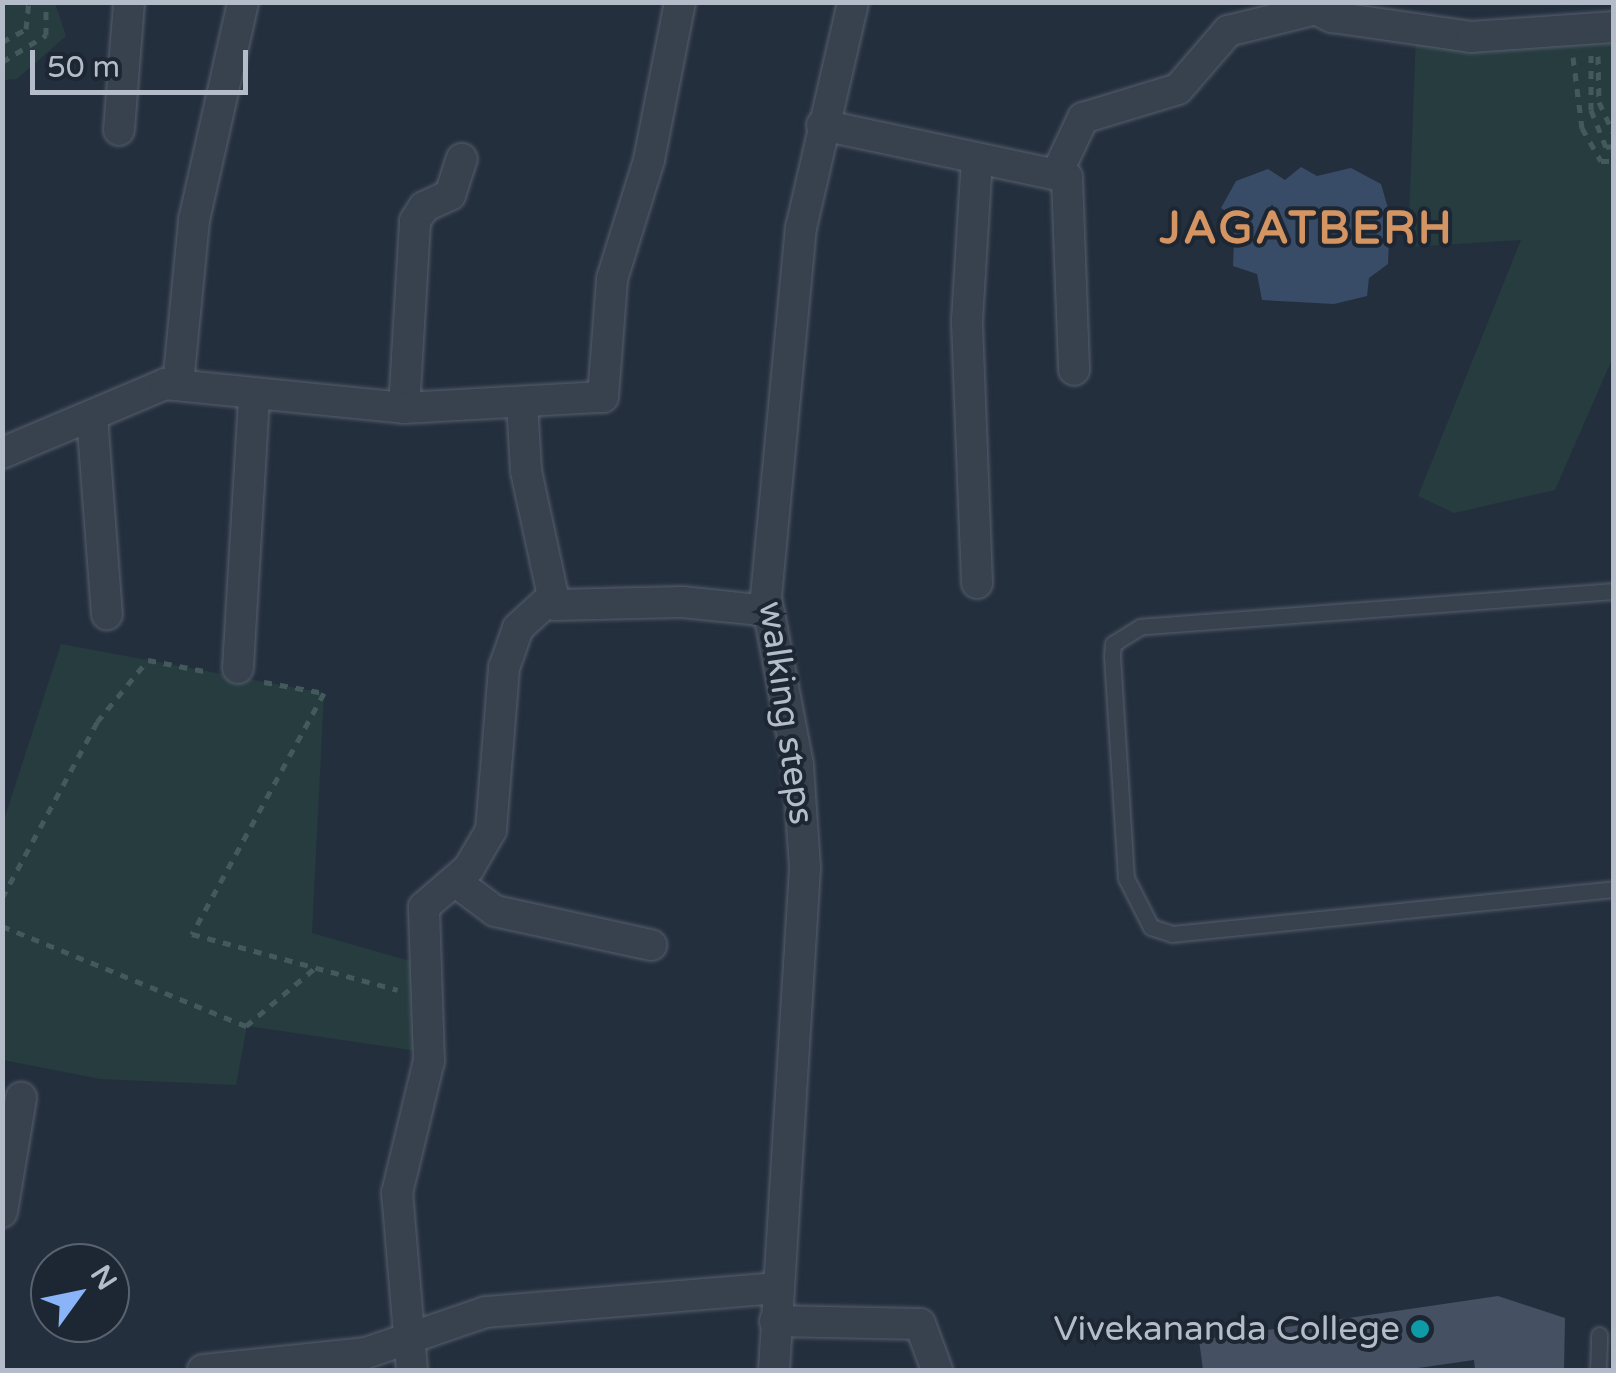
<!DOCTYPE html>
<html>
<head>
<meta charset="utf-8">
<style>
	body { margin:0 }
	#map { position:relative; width:1616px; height:1373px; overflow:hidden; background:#242f3e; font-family:"Varela Round",sans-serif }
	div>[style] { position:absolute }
	.green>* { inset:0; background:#263c3f }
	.water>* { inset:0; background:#394c67 }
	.building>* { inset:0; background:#455162 }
	.path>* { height:5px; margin-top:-2.5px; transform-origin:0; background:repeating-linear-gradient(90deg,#44595c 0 8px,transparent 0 16px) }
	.roads { filter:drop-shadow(0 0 2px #565f6c) drop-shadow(0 0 2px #565f6c) }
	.lane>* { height:15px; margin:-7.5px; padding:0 7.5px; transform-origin:7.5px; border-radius:7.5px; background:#38414e }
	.street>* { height:30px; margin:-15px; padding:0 15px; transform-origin:15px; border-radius:15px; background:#38414e }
	.dots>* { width:28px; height:28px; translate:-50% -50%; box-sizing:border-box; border:5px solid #1d2633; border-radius:50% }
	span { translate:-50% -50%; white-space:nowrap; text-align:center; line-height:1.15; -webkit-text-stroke:8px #1d2633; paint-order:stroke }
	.street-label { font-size:35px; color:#b4bcc9 }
	.poi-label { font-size:35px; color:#b4bcc9 }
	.right { translate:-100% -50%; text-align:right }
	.district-label { font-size:45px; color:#d59563; font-weight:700; letter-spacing:2.5px }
	.frame { position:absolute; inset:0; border:5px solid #b4bcc9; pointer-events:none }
	.north { position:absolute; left:30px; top:1243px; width:100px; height:100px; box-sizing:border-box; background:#1d2633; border:2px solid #59626f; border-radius:50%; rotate:57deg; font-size:28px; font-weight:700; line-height:40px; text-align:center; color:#b4bcc9 }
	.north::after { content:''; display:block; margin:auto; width:35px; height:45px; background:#8ab4f8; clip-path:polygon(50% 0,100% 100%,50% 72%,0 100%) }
	.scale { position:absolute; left:30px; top:50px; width:218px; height:45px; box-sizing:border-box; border:5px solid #b4bcc9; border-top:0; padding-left:12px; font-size:30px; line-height:35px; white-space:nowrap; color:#b4bcc9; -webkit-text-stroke:8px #1d2633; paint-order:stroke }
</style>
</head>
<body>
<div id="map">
	<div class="green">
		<i style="clip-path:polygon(2px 3px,55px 3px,66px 36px,17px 79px,3px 80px)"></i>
		<i style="clip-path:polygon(1613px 30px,1613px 357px,1555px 490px,1454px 513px,1418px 496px,1521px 240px,1408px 247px,1416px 34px)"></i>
		<i style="clip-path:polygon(61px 644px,324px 693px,312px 933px,417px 963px,417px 1051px,247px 1026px,236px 1085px,100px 1079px,3px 1060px,3px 823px)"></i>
	</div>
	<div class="water">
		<i style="clip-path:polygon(1301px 167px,1317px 176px,1351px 168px,1381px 184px,1390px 215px,1388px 264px,1369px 278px,1367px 296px,1334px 304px,1262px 300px,1257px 274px,1233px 266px,1235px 217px,1221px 208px,1236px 181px,1268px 169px,1285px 180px)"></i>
	</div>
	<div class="building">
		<i style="clip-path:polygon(1498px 1296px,1565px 1318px,1564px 1370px,1475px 1370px,1474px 1360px,1404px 1370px,1203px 1370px,1199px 1340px)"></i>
	</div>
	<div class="path">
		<i style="left:2px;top:42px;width:27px;rotate:-28deg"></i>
		<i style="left:26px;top:29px;width:27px;rotate:-84deg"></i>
		<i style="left:1591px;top:55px;width:55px;rotate:90deg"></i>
		<i style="left:1591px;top:110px;width:40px;rotate:68deg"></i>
		<i style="left:1606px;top:147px;width:8px;rotate:-7deg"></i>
		<i style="left:1598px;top:56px;width:46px;rotate:88.8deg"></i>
		<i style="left:1599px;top:102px;width:35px;rotate:65deg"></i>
		<i style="left:1573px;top:57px;width:72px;rotate:82.8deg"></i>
		<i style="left:1582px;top:128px;width:38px;rotate:60deg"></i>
		<i style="left:1601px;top:161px;width:13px"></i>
		<i style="left:2px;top:62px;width:52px;rotate:-31.5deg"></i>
		<i style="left:46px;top:35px;width:33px;rotate:-90deg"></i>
		<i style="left:264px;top:682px;width:61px;rotate:10.4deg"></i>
		<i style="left:324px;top:693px;width:275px;rotate:118.7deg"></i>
		<i style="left:192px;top:934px;width:213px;rotate:15.2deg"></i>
		<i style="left:2px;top:898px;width:200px;rotate:-61.6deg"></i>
		<i style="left:97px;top:722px;width:80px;rotate:-50.6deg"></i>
		<i style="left:148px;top:660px;width:62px;rotate:11.1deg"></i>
		<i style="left:2px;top:926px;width:264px;rotate:22.3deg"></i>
		<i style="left:246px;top:1026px;width:92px;rotate:-40.1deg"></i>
	</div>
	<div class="roads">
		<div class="lane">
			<i style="left:1614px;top:591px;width:475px;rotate:175.7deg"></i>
			<i style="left:1140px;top:627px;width:32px;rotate:148deg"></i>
			<i style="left:1113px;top:644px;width:12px;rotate:95deg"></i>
			<i style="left:1112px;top:656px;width:222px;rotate:86.4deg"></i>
			<i style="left:1126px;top:878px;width:55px;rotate:63deg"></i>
			<i style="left:1151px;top:927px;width:22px;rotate:18deg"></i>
			<i style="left:1172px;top:934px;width:444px;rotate:-5.8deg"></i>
			<i style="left:1598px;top:1370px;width:35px;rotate:-88deg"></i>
		</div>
		<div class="street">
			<i style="left:1302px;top:2px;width:34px;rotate:27deg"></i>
			<i style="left:1332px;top:17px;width:140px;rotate:8.2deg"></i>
			<i style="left:1471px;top:37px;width:143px;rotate:-4deg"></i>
			<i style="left:822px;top:125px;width:250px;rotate:12deg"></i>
			<i style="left:1067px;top:177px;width:193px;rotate:87.9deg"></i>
			<i style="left:119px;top:130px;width:128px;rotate:-85.5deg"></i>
			<i style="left:1058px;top:171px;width:59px;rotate:-64.7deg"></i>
			<i style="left:1083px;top:118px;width:99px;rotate:-17deg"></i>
			<i style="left:1178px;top:89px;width:77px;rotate:-49.2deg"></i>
			<i style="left:1228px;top:31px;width:87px;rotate:-14deg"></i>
			<i style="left:178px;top:384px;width:165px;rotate:-84.4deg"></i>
			<i style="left:194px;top:220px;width:223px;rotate:-77.3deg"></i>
			<i style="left:522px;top:403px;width:68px;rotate:86.6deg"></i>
			<i style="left:526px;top:471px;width:137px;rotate:77.8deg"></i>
			<i style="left:555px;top:605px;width:127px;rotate:-1.4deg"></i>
			<i style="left:682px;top:602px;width:87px;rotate:5.9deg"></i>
			<i style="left:404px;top:408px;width:187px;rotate:-86.6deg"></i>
			<i style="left:415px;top:221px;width:17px;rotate:-57deg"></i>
			<i style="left:424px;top:207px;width:29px;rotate:-25deg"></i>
			<i style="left:450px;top:195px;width:38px;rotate:-72deg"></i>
			<i style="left:92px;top:416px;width:199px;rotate:85.7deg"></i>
			<i style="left:2px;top:453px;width:177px;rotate:-22.9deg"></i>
			<i style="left:165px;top:384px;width:240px;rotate:5.7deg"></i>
			<i style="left:404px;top:408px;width:199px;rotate:-3.2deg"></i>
			<i style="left:603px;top:397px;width:118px;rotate:-85.6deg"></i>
			<i style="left:612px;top:279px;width:125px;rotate:-72.7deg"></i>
			<i style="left:649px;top:160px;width:161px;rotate:-78.9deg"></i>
			<i style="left:977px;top:583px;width:262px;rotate:-92.2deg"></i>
			<i style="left:967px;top:321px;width:162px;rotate:-86.5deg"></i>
			<i style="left:238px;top:668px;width:269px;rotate:-86.6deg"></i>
			<i style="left:456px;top:882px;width:49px;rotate:36.6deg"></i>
			<i style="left:495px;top:911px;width:160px;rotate:12.3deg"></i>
			<i style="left:2px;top:1212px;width:116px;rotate:-80.5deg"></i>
			<i style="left:775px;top:1321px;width:145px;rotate:1.2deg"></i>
			<i style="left:920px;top:1324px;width:49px;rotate:69.7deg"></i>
			<i style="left:203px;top:1370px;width:164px;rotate:-6deg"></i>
			<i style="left:366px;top:1353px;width:127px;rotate:-18.9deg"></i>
			<i style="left:486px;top:1312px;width:293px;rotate:-4.7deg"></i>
			<i style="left:412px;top:1370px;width:178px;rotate:-94.8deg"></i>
			<i style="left:397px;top:1193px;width:136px;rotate:-76.4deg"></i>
			<i style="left:429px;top:1061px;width:154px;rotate:-91.9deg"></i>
			<i style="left:424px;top:907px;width:60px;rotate:-40.9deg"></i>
			<i style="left:469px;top:868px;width:44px;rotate:-59.9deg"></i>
			<i style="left:491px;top:830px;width:163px;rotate:-85.4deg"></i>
			<i style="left:504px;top:668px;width:42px;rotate:-70.7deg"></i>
			<i style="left:518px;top:628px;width:45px;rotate:-42.3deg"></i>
			<i style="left:774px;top:1370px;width:503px;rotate:-86.47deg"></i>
			<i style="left:805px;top:868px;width:103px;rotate:-93.9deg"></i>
			<i style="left:798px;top:765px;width:171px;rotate:-100.8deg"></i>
			<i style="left:766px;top:597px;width:371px;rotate:-84.6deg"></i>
			<i style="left:801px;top:228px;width:232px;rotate:-77deg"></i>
		</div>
	</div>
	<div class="dots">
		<i style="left:1420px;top:1329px;background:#0f9aa8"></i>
	</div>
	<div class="street-label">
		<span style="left:786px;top:713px;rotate:82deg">walking steps</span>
	</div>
	<div class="poi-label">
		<span class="right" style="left:1400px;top:1329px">Vivekananda College</span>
	</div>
	<div class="district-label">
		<span style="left:1307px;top:230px">JAGATBERH</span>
	</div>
	<div class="frame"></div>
	<div class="north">N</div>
	<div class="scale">50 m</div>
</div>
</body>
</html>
